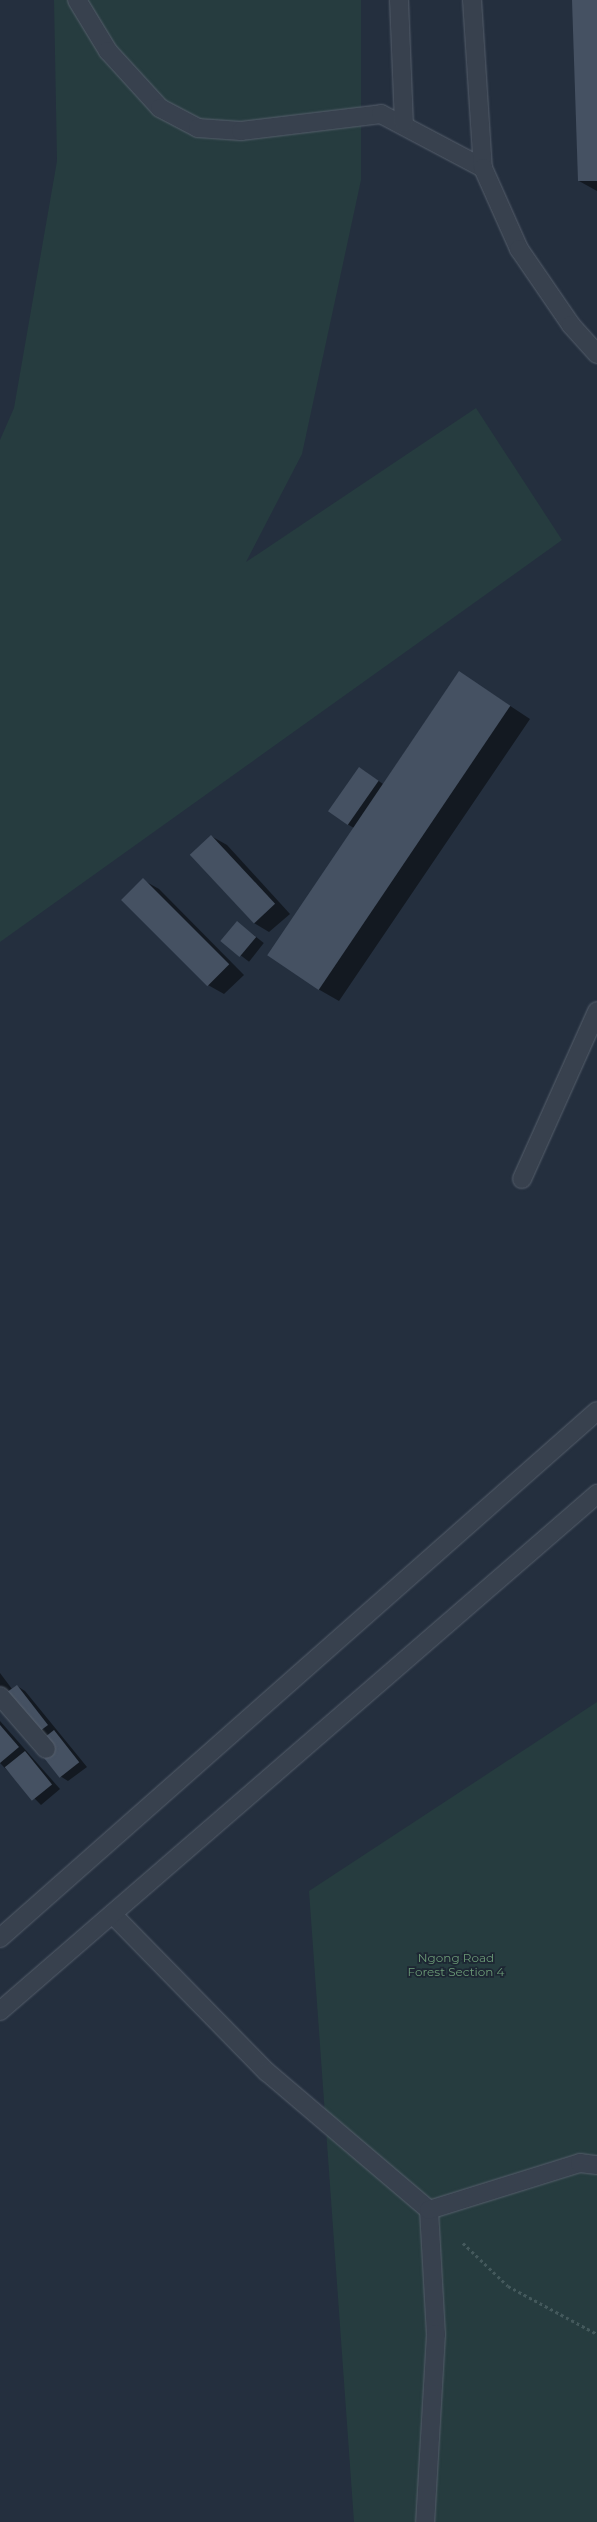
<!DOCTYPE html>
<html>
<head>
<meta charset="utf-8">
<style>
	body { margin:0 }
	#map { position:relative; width:597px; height:2522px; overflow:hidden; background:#242f3e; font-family:Montserrat,sans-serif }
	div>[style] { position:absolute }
	.green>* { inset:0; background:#263c3f }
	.shadow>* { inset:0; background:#0007; transform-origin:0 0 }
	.building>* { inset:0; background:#455162; transform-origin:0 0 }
	.path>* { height:2.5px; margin-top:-1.25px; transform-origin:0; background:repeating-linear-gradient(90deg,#44595c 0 3px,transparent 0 6px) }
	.roads { filter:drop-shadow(0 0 1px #565f6c) drop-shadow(0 0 1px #565f6c) }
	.lane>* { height:18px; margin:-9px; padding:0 9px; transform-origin:9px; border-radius:9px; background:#38414e }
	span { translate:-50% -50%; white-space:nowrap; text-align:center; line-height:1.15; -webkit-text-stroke:3.5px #1d2633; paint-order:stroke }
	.park-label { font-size:12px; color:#6b9a76 }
</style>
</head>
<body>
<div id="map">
	<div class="green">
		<i style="clip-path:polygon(54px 0,361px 0,361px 180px,302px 454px,246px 562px,476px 408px,562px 540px,0 942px,0 440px,14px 408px,57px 161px)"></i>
		<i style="clip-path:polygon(597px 1702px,597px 2522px,354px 2522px,309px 1891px)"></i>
	</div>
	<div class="shadow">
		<i style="clip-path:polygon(573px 0,597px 0,597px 191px,579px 181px)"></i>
		<i style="clip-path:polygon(459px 672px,530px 719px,339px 1001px,318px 989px,354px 828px,347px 824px,360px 768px,383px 784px)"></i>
		<i style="clip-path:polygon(211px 836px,227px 845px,290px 914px,269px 932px,254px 923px,191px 855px)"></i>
		<i style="clip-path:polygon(143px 880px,159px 889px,244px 975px,224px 994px,208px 985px)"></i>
		<i style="left:237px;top:922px;width:34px;height:24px;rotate:38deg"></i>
		<i style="clip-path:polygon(0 1673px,12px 1689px,17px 1686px,25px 1691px,87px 1767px,68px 1781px,60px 1776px,0 1700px)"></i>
		<i style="clip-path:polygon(0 1721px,60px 1789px,41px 1805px,0 1763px)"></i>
	</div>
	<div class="building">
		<i style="clip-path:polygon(572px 0,597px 0,597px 181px,578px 181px)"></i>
		<i style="left:459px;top:671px;width:62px;height:343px;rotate:34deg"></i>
		<i style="left:359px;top:767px;width:24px;height:54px;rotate:35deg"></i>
		<i style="left:211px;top:835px;width:94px;height:29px;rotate:47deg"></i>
		<i style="left:143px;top:878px;width:122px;height:31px;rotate:45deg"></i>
		<i style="left:237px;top:921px;width:25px;height:26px;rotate:40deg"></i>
		<i style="clip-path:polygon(17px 1685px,48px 1725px,28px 1740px,0 1697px)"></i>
		<i style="clip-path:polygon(0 1725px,19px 1747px,0 1763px)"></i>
		<i style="left:54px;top:1730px;width:41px;height:25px;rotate:52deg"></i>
		<i style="left:25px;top:1751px;width:43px;height:26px;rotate:51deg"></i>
	</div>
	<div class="path">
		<i style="left:463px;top:2243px;width:62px;rotate:43.7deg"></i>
		<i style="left:508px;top:2286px;width:101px;rotate:28.3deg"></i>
	</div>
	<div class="roads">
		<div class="lane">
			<i style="left:77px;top:0;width:60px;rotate:58.7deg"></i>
			<i style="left:108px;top:51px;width:77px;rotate:47.6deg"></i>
			<i style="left:160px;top:108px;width:43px;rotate:27.8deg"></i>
			<i style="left:198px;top:128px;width:43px;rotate:4deg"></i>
			<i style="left:241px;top:131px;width:141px;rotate:-6.9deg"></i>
			<i style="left:381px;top:114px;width:115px;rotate:27.9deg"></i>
			<i style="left:399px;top:0;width:123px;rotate:87.7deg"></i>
			<i style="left:472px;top:0;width:168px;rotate:86.3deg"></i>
			<i style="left:483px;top:168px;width:89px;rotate:66deg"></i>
			<i style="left:519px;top:249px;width:92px;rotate:55.6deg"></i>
			<i style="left:571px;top:325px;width:39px;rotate:48deg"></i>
			<i style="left:522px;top:1179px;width:184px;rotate:-65.9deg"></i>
			<i style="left:0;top:1696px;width:70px;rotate:49deg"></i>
			<i style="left:113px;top:1915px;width:220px;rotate:45.6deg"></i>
			<i style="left:267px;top:2072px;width:213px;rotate:40.4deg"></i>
			<i style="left:429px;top:2210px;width:124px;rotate:86.8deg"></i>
			<i style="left:436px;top:2334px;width:188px;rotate:93.3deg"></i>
			<i style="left:0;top:1938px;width:796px;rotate:-41.44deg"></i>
			<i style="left:0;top:2011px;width:790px;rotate:-40.89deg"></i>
			<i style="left:429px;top:2210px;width:158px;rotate:-17.3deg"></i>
			<i style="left:580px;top:2163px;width:17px;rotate:7deg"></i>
		</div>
	</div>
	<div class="park-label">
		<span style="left:456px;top:1965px">Ngong Road<br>Forest Section 4</span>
	</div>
</div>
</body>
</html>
